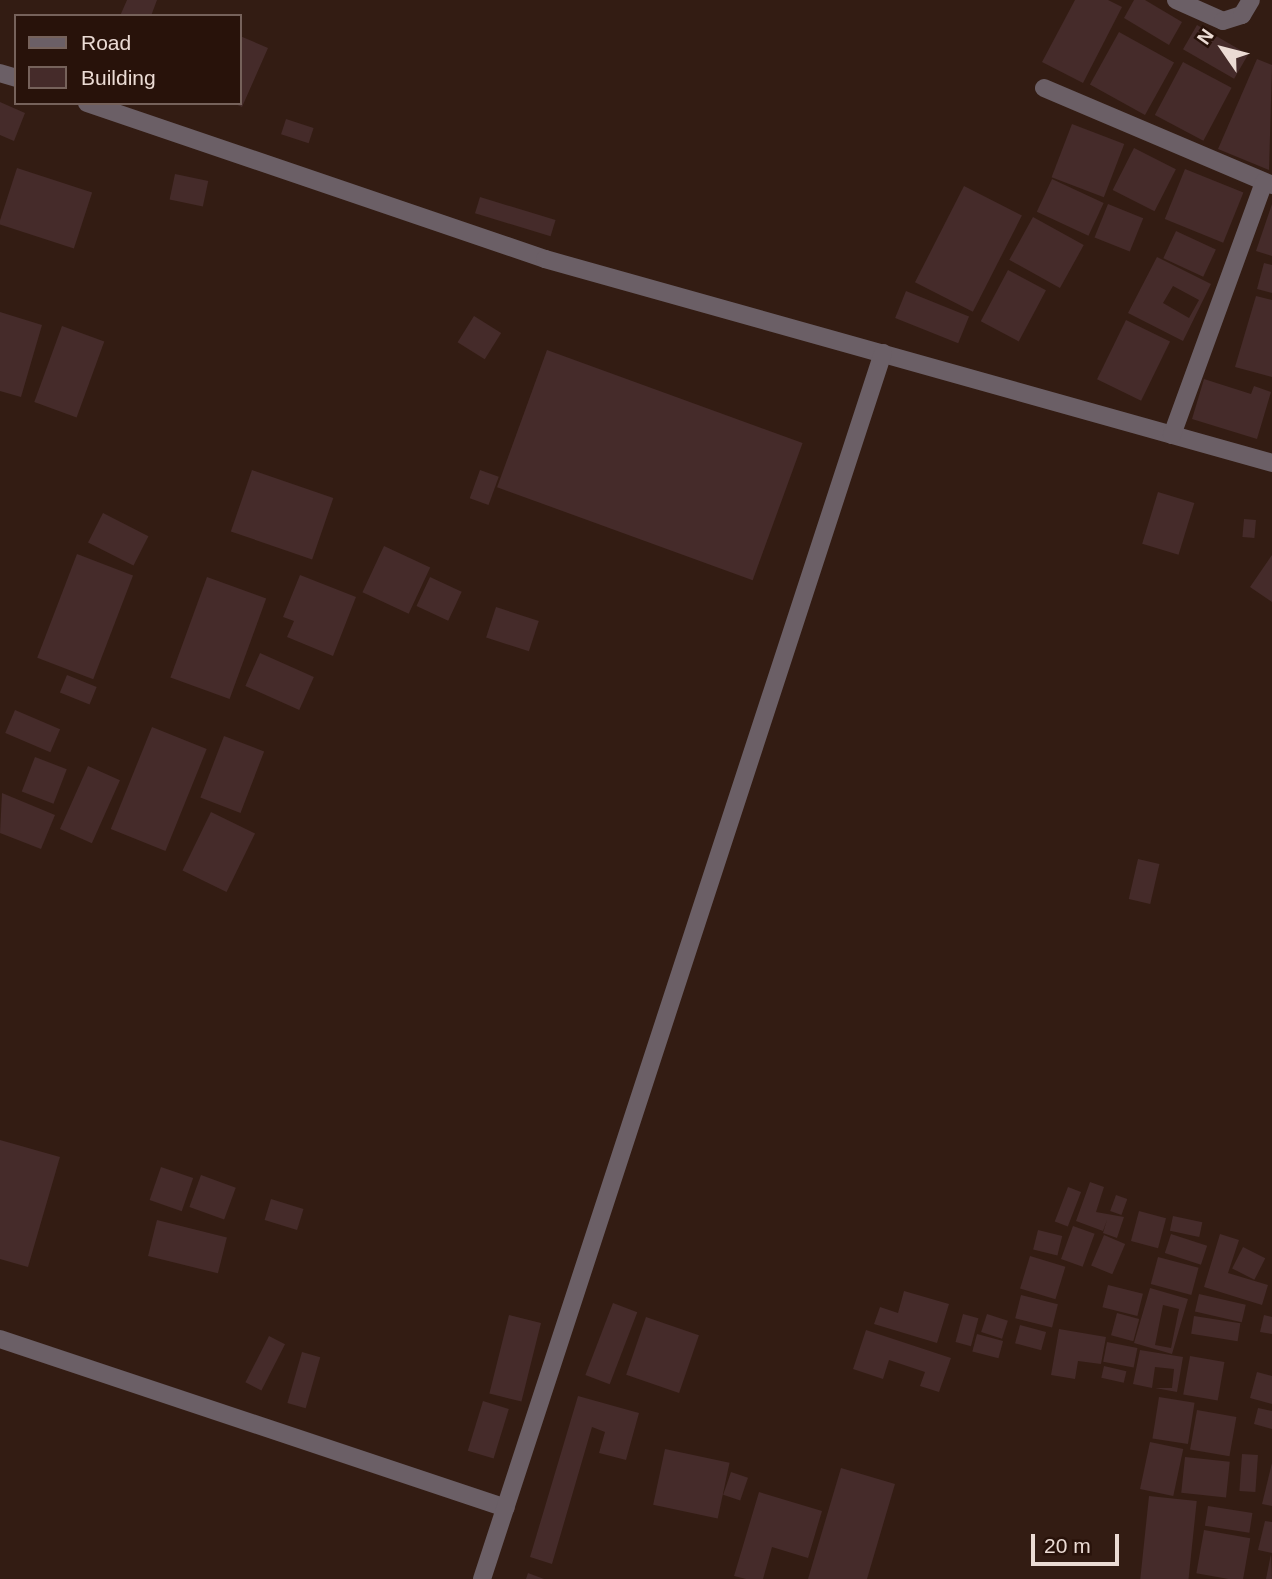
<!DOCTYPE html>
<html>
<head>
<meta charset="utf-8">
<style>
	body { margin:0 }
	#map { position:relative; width:1272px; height:1579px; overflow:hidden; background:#331c13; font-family:Arial,sans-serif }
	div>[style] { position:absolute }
	.building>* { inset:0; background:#452b2a; transform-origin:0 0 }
	.street>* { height:18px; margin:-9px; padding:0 9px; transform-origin:9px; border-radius:9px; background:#6b5f66 }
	span { translate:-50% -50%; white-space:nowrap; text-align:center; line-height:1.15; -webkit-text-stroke:5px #28120a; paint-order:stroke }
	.legend { position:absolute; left:14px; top:14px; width:228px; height:91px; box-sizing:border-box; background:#28120a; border:2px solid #76625b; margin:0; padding:9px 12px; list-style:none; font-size:21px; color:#ebdbd4 }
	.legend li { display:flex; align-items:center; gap:14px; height:35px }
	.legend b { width:35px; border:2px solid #76625b }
	.north { position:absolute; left:1188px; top:14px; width:70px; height:70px; -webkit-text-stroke:5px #28120a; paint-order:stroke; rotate:305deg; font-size:19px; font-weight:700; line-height:28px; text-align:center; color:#ebdbd4 }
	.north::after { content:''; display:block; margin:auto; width:24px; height:32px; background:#ebdbd4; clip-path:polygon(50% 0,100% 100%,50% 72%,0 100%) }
	.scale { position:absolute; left:1031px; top:1534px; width:88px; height:32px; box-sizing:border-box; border:4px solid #ebdbd4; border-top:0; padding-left:9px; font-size:21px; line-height:24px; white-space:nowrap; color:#ebdbd4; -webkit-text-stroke:5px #28120a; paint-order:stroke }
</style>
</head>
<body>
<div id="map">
	<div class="building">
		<i style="clip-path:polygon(127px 0,157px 0,151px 16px,120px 16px)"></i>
		<i style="clip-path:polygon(1075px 0,1108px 0,1122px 7px,1083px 83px,1042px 62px)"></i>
		<i style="clip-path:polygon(1134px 0,1145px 0,1182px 22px,1169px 45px,1124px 18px)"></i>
		<i style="left:1197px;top:25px;width:59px;height:28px;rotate:30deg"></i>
		<i style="left:1119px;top:32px;width:63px;height:60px;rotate:29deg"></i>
		<i style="clip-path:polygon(240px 36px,268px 48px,242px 107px,233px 103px,240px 103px)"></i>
		<i style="clip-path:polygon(1257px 59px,1272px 65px,1269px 170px,1218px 149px)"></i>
		<i style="left:1183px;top:62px;width:55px;height:60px;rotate:28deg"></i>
		<i style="clip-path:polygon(0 102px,25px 113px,14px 141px,0 135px)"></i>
		<i style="left:286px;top:119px;width:29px;height:16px;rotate:18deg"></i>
		<i style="left:1072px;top:124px;width:56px;height:57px;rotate:21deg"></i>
		<i style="left:1134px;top:148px;width:47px;height:47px;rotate:27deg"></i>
		<i style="left:17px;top:168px;width:79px;height:59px;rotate:18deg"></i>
		<i style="left:1185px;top:169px;width:63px;height:54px;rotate:22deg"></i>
		<i style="left:175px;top:174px;width:34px;height:26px;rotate:12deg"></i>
		<i style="left:1052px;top:179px;width:57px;height:36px;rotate:25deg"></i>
		<i style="left:964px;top:186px;width:65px;height:108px;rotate:27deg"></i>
		<i style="left:480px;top:197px;width:79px;height:17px;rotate:17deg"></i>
		<i style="left:1108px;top:204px;width:38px;height:36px;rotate:22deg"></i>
		<i style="clip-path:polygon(1272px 204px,1272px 256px,1256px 251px)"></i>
		<i style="left:1033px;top:217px;width:58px;height:49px;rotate:29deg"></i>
		<i style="left:1176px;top:231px;width:44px;height:30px;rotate:25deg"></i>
		<i style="clip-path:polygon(evenodd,1157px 257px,1211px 284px,1183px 341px,1128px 313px,1157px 257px,1173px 286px,1199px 300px,1189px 318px,1163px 303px,1173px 286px)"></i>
		<i style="clip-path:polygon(1264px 263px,1272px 265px,1272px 293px,1257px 289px)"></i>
		<i style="left:1008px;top:270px;width:43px;height:58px;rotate:28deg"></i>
		<i style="left:906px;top:291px;width:68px;height:29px;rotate:22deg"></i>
		<i style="clip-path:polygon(1256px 296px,1272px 300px,1272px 377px,1235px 367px)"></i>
		<i style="clip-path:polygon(0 312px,42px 325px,21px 397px,0 391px)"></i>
		<i style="left:474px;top:316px;width:32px;height:31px;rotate:32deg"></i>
		<i style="left:1126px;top:320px;width:49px;height:66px;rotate:26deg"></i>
		<i style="left:62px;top:326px;width:45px;height:81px;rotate:20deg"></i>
		<i style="left:547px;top:350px;width:272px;height:146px;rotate:20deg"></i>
		<i style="clip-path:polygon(1204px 379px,1251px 394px,1254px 386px,1271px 392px,1257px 439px,1192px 419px)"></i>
		<i style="left:252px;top:470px;width:86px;height:65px;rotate:19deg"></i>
		<i style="left:480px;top:470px;width:20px;height:30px;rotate:20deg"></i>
		<i style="left:1158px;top:492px;width:38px;height:54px;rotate:17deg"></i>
		<i style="left:103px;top:513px;width:51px;height:33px;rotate:27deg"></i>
		<i style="left:1244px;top:519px;width:12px;height:18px;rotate:5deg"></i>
		<i style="left:384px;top:546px;width:51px;height:51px;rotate:25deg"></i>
		<i style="left:77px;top:554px;width:60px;height:111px;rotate:21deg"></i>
		<i style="clip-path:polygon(1272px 555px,1272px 602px,1250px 587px)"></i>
		<i style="clip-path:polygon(300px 575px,356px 597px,333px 656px,287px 637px,294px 621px,283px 617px)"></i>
		<i style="left:207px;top:577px;width:63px;height:107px;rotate:20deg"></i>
		<i style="left:430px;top:577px;width:35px;height:32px;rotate:25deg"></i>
		<i style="left:496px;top:607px;width:45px;height:32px;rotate:18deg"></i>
		<i style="left:260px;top:653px;width:59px;height:36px;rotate:24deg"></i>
		<i style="left:67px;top:675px;width:32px;height:19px;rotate:22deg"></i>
		<i style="left:15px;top:710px;width:49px;height:25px;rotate:23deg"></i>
		<i style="left:152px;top:727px;width:59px;height:110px;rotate:22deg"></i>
		<i style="left:224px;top:736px;width:43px;height:66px;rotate:21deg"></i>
		<i style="left:35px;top:757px;width:34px;height:37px;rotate:21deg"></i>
		<i style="left:88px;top:766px;width:35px;height:69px;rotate:24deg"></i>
		<i style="clip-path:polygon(2px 793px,55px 815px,41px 849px,0 833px)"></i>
		<i style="left:211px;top:812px;width:49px;height:65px;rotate:26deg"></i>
		<i style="left:1138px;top:859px;width:22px;height:41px;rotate:13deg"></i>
		<i style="clip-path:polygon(0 1140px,60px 1157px,28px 1267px,0 1259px)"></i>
		<i style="left:161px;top:1167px;width:34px;height:35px;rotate:19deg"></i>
		<i style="left:201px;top:1175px;width:37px;height:34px;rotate:20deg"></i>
		<i style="clip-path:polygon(1090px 1182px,1104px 1187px,1096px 1212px,1124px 1217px,1117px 1238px,1103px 1233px,1107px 1220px,1103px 1231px,1076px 1221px)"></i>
		<i style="left:1068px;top:1187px;width:14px;height:37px;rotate:21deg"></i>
		<i style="left:1116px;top:1195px;width:12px;height:17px;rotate:20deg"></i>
		<i style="left:271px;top:1199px;width:34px;height:22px;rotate:17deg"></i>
		<i style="left:1139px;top:1211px;width:28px;height:31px;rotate:15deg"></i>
		<i style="left:1173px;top:1216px;width:30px;height:15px;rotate:12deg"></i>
		<i style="left:157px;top:1220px;width:72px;height:37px;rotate:14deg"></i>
		<i style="left:1073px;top:1226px;width:23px;height:35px;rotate:20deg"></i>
		<i style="left:1038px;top:1230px;width:25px;height:20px;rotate:14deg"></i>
		<i style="left:1171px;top:1234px;width:38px;height:20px;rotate:18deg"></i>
		<i style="clip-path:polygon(1220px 1234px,1239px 1240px,1228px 1273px,1268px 1285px,1262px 1305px,1204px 1287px)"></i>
		<i style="left:1104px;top:1235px;width:23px;height:33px;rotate:23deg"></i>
		<i style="left:1243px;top:1247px;width:25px;height:24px;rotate:27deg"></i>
		<i style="left:1030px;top:1256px;width:37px;height:34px;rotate:17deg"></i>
		<i style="left:1158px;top:1257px;width:42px;height:28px;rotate:15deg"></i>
		<i style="left:1108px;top:1285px;width:36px;height:23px;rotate:14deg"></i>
		<i style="clip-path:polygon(evenodd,1150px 1288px,1188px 1299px,1172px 1354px,1134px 1343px,1150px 1288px,1163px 1305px,1179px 1309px,1171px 1348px,1155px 1345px,1163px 1305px)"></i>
		<i style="clip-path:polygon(904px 1291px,949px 1304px,937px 1343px,874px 1324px,880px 1307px,898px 1313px)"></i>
		<i style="left:1199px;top:1294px;width:48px;height:18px;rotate:13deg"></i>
		<i style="left:1021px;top:1295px;width:38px;height:24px;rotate:14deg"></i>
		<i style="left:613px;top:1303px;width:26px;height:77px;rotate:21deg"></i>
		<i style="left:1117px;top:1313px;width:23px;height:23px;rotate:15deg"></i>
		<i style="left:963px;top:1314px;width:16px;height:29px;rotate:15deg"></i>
		<i style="left:987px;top:1314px;width:22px;height:19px;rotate:18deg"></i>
		<i style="left:509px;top:1315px;width:33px;height:81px;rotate:14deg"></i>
		<i style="clip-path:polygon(1264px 1315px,1272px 1317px,1272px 1334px,1260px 1332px)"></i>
		<i style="left:1194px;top:1316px;width:47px;height:18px;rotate:9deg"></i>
		<i style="left:646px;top:1317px;width:56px;height:61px;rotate:19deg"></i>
		<i style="left:1020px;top:1325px;width:27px;height:19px;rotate:15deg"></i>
		<i style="clip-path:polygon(1059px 1329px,1106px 1337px,1101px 1364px,1078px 1361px,1075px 1379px,1051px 1375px)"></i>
		<i style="clip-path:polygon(866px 1330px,951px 1358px,939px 1392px,920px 1386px,925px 1372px,889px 1360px,883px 1379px,853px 1369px)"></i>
		<i style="left:977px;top:1334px;width:27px;height:18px;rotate:15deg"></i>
		<i style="left:269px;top:1336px;width:18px;height:52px;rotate:27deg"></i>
		<i style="left:1107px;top:1342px;width:31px;height:20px;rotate:11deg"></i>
		<i style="clip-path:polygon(1140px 1350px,1183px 1357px,1177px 1392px,1155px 1388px,1172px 1388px,1174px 1369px,1155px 1367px,1152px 1388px,1133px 1384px)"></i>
		<i style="left:302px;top:1352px;width:19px;height:53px;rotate:16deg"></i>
		<i style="left:1190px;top:1356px;width:35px;height:39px;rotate:10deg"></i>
		<i style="left:1104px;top:1366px;width:23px;height:12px;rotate:13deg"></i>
		<i style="clip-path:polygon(1257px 1372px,1272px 1376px,1272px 1404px,1250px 1398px)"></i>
		<i style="clip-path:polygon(578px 1396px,639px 1413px,626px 1460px,599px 1453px,605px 1432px,592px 1427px,552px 1564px,530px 1557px)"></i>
		<i style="left:1159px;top:1397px;width:36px;height:42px;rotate:9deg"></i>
		<i style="left:483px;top:1401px;width:27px;height:52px;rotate:17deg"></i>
		<i style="clip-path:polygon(1258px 1408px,1272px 1411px,1272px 1429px,1254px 1424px)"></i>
		<i style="left:1197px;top:1410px;width:40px;height:40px;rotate:10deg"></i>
		<i style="left:1150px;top:1442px;width:34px;height:48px;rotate:12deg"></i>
		<i style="left:665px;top:1449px;width:66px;height:57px;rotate:12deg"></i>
		<i style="left:1242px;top:1454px;width:16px;height:37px;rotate:4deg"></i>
		<i style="left:1185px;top:1457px;width:45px;height:36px;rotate:6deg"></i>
		<i style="clip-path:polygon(1272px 1463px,1272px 1506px,1262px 1504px)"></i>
		<i style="clip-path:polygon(841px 1468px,895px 1484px,867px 1579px,808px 1579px)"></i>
		<i style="left:731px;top:1472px;width:18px;height:24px;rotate:19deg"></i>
		<i style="clip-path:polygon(759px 1492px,822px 1511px,808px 1558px,772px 1547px,763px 1579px,746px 1579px,734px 1576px)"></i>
		<i style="left:1149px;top:1496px;width:48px;height:84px;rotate:6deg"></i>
		<i style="left:1208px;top:1506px;width:45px;height:20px;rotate:9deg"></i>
		<i style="clip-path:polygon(1265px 1521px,1272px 1522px,1272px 1553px,1258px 1550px)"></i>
		<i style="left:1204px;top:1530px;width:47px;height:44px;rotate:10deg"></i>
		<i style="clip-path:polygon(1271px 1554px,1272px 1579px,1266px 1579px)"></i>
		<i style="clip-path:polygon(528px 1573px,544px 1579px,526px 1579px)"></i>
	</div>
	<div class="street">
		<i style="left:1176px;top:0;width:51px;rotate:24.1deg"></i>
		<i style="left:1223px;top:21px;width:20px;rotate:-18deg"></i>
		<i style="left:1242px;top:15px;width:17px;rotate:-59deg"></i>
		<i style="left:0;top:73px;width:17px;rotate:17deg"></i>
		<i style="left:1044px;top:88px;width:248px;rotate:23deg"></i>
		<i style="left:87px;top:103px;width:484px;rotate:18.8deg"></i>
		<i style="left:545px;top:259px;width:755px;rotate:15.67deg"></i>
		<i style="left:1172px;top:435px;width:269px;rotate:-70deg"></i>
		<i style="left:0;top:1339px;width:533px;rotate:18.47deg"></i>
		<i style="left:482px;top:1579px;width:1290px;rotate:-71.89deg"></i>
	</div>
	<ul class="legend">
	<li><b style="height:9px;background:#6b5f66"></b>Road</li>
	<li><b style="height:19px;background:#452b2a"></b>Building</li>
	</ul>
	<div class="north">N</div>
	<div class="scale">20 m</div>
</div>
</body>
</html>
